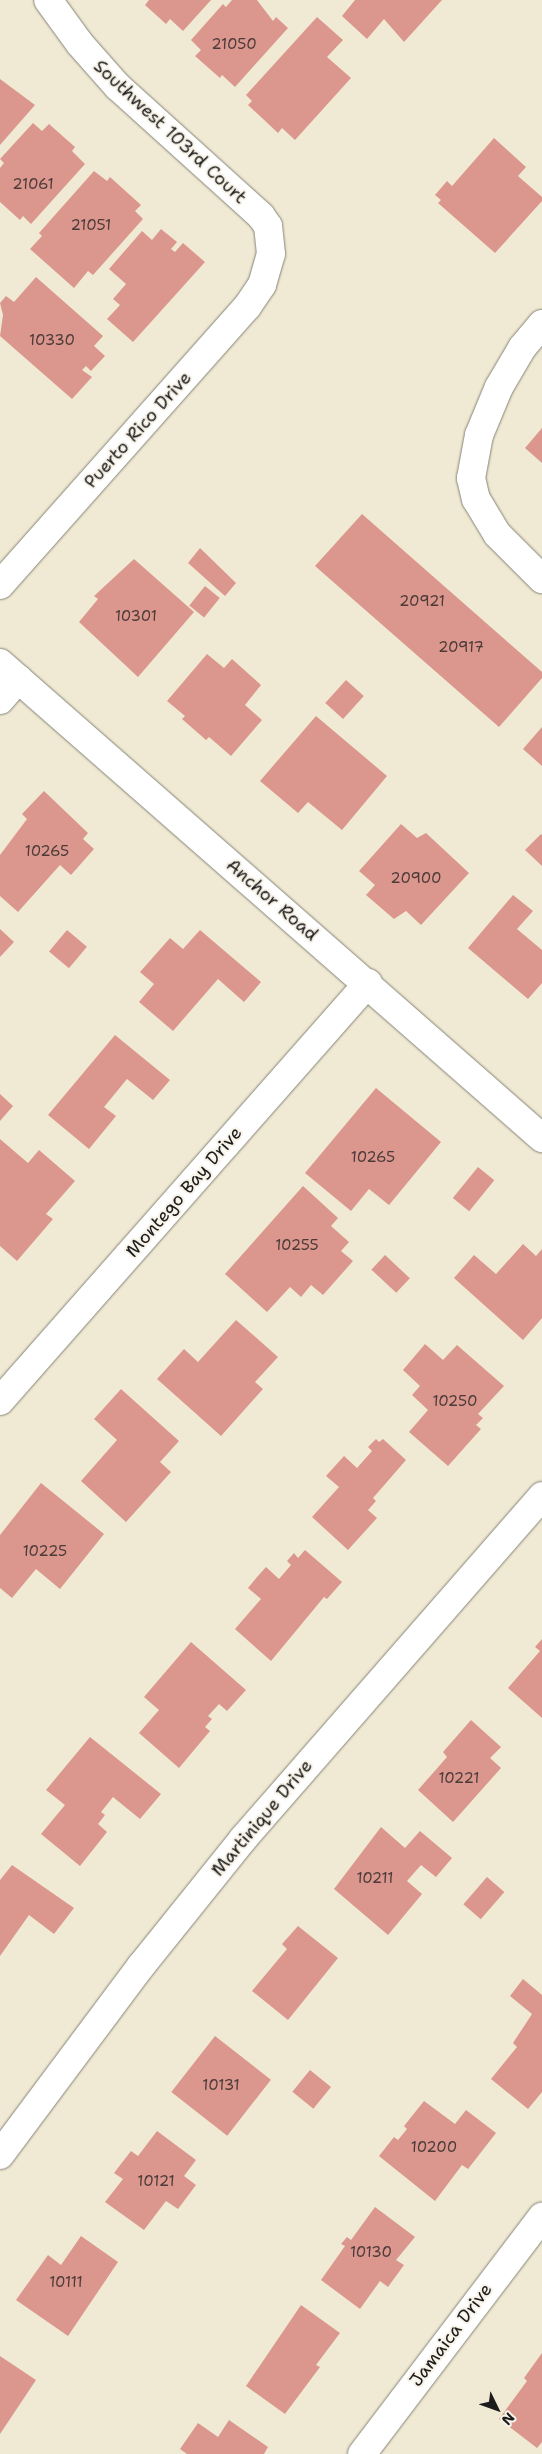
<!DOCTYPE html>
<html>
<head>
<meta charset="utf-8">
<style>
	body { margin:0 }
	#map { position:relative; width:542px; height:2454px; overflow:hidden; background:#f0ead4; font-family:"Shantell Sans",sans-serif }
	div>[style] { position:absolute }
	.building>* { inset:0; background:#db978e; transform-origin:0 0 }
	.roads { filter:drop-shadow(0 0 1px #868378) drop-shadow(0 0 1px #868378) }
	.minor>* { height:28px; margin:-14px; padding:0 14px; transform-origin:14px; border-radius:14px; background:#fff }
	span { translate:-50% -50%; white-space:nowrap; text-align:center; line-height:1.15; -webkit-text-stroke:4px #f7f3e8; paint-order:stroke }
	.number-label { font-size:15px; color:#4c3b38 }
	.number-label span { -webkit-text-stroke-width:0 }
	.street-label { font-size:18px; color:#1c1c1c }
	.north { position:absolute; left:472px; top:2384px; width:50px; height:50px; -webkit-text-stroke:4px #f7f3e8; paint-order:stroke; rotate:132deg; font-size:14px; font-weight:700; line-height:20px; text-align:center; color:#1c1c1c }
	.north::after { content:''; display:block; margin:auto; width:18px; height:22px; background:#1c1c1c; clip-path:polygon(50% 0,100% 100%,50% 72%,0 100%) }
</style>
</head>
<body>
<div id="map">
	<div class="building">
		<i style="clip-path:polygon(149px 0,211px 0,183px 31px,170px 19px,166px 24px,145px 5px)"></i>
		<i style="clip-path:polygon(232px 0,257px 0,273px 21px,276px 17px,288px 28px,235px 87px,222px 75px,220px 78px,195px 56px,201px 50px,191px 40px,223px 4px,226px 7px)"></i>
		<i style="clip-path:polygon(355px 0,442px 0,404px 42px,384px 19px,367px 39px,342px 16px)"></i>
		<i style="clip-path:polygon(317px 17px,343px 40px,327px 57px,351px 78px,295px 140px,282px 128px,278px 133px,248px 105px,252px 101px,246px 95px)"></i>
		<i style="clip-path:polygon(0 79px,35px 105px,0 145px)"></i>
		<i style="clip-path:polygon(33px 123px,42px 131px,49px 124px,75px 147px,72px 151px,85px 164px,31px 224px,23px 216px,20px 220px,0 202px,0 168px,4px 163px,0 159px)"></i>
		<i style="clip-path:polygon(494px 138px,526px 167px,518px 176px,542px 197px,542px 201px,495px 253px,438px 203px,441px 200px,435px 195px,447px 181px,452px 186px)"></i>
		<i style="clip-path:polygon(94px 171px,107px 181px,110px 177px,141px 205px,135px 211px,143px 219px,93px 275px,88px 271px,74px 288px,30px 249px,42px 236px,39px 233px)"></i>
		<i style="clip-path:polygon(161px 229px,177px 242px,171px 249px,175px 252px,183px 243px,205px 262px,133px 342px,107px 319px,120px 305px,113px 299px,126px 284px,109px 269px,142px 231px,152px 240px)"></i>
		<i style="clip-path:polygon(36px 277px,103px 336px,94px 346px,105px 356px,91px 371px,86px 366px,82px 370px,92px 377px,72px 399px,0 336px,3px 315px,0 303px,6px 296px,14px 302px)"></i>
		<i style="clip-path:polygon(542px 428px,542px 463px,525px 448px)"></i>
		<i style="clip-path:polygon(362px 514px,542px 672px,542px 678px,499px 727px,315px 566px)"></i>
		<i style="clip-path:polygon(200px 548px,236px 583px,225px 596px,188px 563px)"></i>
		<i style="clip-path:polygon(134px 559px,194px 612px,138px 677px,79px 622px,98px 599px,94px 596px)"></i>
		<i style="left:205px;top:586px;width:19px;height:25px;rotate:39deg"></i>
		<i style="clip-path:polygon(207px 654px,224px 668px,232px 659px,261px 685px,245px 705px,262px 720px,231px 756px,209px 737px,206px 740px,182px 719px,185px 716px,167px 701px)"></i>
		<i style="left:346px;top:680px;width:24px;height:31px;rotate:42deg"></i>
		<i style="clip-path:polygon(316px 716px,387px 776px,342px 830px,308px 802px,298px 813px,260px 781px)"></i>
		<i style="clip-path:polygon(542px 727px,542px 766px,523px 749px)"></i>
		<i style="clip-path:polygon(44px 791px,88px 833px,83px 839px,94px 849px,71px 875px,60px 865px,18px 912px,0 896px,0 855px,27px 819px,22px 814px)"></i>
		<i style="clip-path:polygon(401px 824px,417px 838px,426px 833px,469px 873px,421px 925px,406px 911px,394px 919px,366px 895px,375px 885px,359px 871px)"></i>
		<i style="clip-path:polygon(541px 834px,542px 835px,542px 866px,525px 850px)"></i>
		<i style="clip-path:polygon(513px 895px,533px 911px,517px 929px,542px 950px,542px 983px,528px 999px,468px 948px)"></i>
		<i style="clip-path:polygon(0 929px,14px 942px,0 957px)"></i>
		<i style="left:67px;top:930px;width:26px;height:28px;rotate:40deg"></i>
		<i style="clip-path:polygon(200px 930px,261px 982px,244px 1002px,218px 979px,173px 1031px,139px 1002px,154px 984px,140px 972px,170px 938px,183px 949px)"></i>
		<i style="clip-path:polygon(115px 1035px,170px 1080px,153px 1100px,127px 1079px,104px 1107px,116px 1116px,89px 1149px,48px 1115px)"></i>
		<i style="clip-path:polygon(376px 1088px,441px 1142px,389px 1205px,369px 1189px,351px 1211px,305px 1173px)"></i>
		<i style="clip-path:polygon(0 1094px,13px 1106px,0 1121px)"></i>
		<i style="clip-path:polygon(0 1139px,28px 1163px,39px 1150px,75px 1181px,46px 1214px,53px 1219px,17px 1261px,0 1246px)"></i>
		<i style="left:478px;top:1167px;width:21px;height:40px;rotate:39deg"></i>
		<i style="clip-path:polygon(303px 1186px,338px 1218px,331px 1226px,349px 1242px,341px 1251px,353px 1261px,323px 1295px,311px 1285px,301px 1297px,290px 1287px,267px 1312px,225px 1274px)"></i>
		<i style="clip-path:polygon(523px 1244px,536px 1256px,542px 1249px,542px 1318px,523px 1340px,454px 1278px,474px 1255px,496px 1274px)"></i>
		<i style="left:385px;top:1255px;width:34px;height:20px;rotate:43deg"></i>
		<i style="clip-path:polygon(236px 1320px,278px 1357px,255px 1382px,263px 1389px,221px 1436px,157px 1379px,184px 1349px,198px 1362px)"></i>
		<i style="clip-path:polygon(425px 1344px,443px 1360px,457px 1345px,504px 1386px,478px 1414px,483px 1418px,476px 1425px,481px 1429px,448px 1466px,409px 1432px,428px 1410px,412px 1395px,420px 1386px,403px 1370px)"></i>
		<i style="clip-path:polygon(121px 1389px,179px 1441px,160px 1462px,171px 1472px,126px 1522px,81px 1481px,117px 1440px,94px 1419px)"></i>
		<i style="clip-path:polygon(376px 1439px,379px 1442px,383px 1439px,406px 1460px,373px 1498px,376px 1501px,368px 1510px,377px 1518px,348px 1550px,312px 1517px,339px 1487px,326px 1476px,344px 1456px,357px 1468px,372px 1451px,368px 1447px)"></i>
		<i style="clip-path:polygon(41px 1483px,104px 1534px,60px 1589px,36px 1569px,12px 1598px,0 1588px,0 1535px)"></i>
		<i style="clip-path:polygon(305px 1550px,342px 1582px,327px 1599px,324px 1597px,271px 1661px,235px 1629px,261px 1599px,248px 1588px,257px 1577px,266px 1567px,279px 1579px,291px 1565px,287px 1561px,294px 1553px,298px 1558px)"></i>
		<i style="clip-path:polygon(542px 1639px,542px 1718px,508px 1688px,540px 1651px,535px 1647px)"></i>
		<i style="clip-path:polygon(191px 1642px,246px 1690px,227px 1711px,219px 1704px,208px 1716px,212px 1719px,205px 1727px,210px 1731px,179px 1768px,139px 1733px,159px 1710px,144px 1697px)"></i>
		<i style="clip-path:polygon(471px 1720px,501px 1747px,490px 1758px,501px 1768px,453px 1822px,418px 1790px,447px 1757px,443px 1752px)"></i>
		<i style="clip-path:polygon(90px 1737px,161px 1794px,140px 1819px,113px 1797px,101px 1812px,105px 1815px,98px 1824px,107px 1832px,80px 1866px,41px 1834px,65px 1805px,46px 1790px)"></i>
		<i style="clip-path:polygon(381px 1827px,405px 1848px,420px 1831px,452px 1858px,436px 1877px,421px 1865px,407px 1881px,422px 1894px,388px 1935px,334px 1889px)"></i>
		<i style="clip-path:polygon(12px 1865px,74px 1908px,54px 1934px,29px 1915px,0 1956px,0 1880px)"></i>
		<i style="left:487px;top:1877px;width:23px;height:36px;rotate:41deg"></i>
		<i style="clip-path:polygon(298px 1926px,338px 1958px,288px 2020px,252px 1991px,287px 1949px,282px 1944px)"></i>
		<i style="clip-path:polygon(523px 1979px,542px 1995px,542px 2092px,528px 2109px,491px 2079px,517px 2047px,513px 2043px,532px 2014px,510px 1996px)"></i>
		<i style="left:215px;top:2036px;width:71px;height:71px;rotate:38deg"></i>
		<i style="left:310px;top:2070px;width:27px;height:28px;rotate:39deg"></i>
		<i style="clip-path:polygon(424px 2101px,455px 2124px,466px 2110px,496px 2133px,468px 2169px,462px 2165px,435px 2201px,379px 2156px,394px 2137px,398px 2140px,407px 2129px,404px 2126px)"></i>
		<i style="clip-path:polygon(157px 2131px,196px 2160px,184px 2176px,196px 2185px,178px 2209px,166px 2201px,144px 2230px,105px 2202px,123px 2179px,114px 2173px,131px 2151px,138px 2156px)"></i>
		<i style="clip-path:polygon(375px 2207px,415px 2237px,396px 2260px,404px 2265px,388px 2287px,380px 2281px,360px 2309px,321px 2280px,345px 2246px,341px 2244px,347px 2237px,351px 2240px)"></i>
		<i style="clip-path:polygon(81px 2236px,118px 2262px,68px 2336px,16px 2300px,48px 2255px,61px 2265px)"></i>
		<i style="clip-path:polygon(301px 2305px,340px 2333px,316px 2365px,320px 2367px,285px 2414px,246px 2386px)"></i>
		<i style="clip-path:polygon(542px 2353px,542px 2442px,537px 2448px,499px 2419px,527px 2381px,524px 2378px)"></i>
		<i style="clip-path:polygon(0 2356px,36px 2380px,0 2434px)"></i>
		<i style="clip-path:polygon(229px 2420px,268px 2447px,264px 2454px,187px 2454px,180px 2449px,198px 2423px,218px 2437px)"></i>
	</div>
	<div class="roads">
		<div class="minor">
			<i style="left:542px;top:324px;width:31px;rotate:130deg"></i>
			<i style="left:522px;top:348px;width:45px;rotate:120.5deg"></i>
			<i style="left:499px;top:387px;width:52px;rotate:112.6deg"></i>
			<i style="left:479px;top:435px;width:44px;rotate:100.5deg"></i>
			<i style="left:471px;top:478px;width:22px;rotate:77deg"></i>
			<i style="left:476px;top:499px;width:41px;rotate:59deg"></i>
			<i style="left:497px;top:534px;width:64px;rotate:45deg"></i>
			<i style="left:0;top:585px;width:372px;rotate:-48.4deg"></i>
			<i style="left:247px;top:307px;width:27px;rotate:-56deg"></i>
			<i style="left:262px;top:285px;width:32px;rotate:-74deg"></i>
			<i style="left:271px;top:254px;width:28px;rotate:-96deg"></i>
			<i style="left:268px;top:226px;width:12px;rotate:-125deg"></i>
			<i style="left:261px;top:216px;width:193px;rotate:-137.9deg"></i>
			<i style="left:118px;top:87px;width:57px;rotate:-131.5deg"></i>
			<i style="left:80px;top:44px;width:54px;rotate:-126deg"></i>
			<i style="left:0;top:663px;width:721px;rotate:41.23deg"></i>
			<i style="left:0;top:700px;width:28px;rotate:-49deg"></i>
			<i style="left:0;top:1401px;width:557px;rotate:-48.64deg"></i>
			<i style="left:0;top:2155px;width:236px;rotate:-53.3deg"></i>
			<i style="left:141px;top:1966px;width:163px;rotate:-51.2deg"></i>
			<i style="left:243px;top:1839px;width:455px;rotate:-48.9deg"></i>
			<i style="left:362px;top:2454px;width:298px;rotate:-52.8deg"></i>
		</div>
	</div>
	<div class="number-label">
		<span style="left:234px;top:45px">21050</span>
		<span style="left:33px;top:185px">21061</span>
		<span style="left:91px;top:226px">21051</span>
		<span style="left:52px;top:341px">10330</span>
		<span style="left:422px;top:602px">20921</span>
		<span style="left:136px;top:617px">10301</span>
		<span style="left:461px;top:648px">20917</span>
		<span style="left:47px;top:852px">10265</span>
		<span style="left:416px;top:879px">20900</span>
		<span style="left:373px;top:1158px">10265</span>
		<span style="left:297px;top:1246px">10255</span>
		<span style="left:455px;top:1402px">10250</span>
		<span style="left:45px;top:1552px">10225</span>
		<span style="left:459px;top:1779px">10221</span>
		<span style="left:375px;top:1879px">10211</span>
		<span style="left:221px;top:2086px">10131</span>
		<span style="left:434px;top:2148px">10200</span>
		<span style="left:156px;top:2182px">10121</span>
		<span style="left:371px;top:2253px">10130</span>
		<span style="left:66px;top:2283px">10111</span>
	</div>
	<div class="street-label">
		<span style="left:170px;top:132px;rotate:43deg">Southwest 103rd Court</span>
		<span style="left:138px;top:430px;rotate:-48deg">Puerto Rico Drive</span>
		<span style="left:272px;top:900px;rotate:41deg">Anchor Road</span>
		<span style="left:184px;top:1192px;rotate:-49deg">Montego Bay Drive</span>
		<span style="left:262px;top:1818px;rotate:-50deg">Martinique Drive</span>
		<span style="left:451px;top:2335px;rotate:-53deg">Jamaica Drive</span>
	</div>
	<div class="north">N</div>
</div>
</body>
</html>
